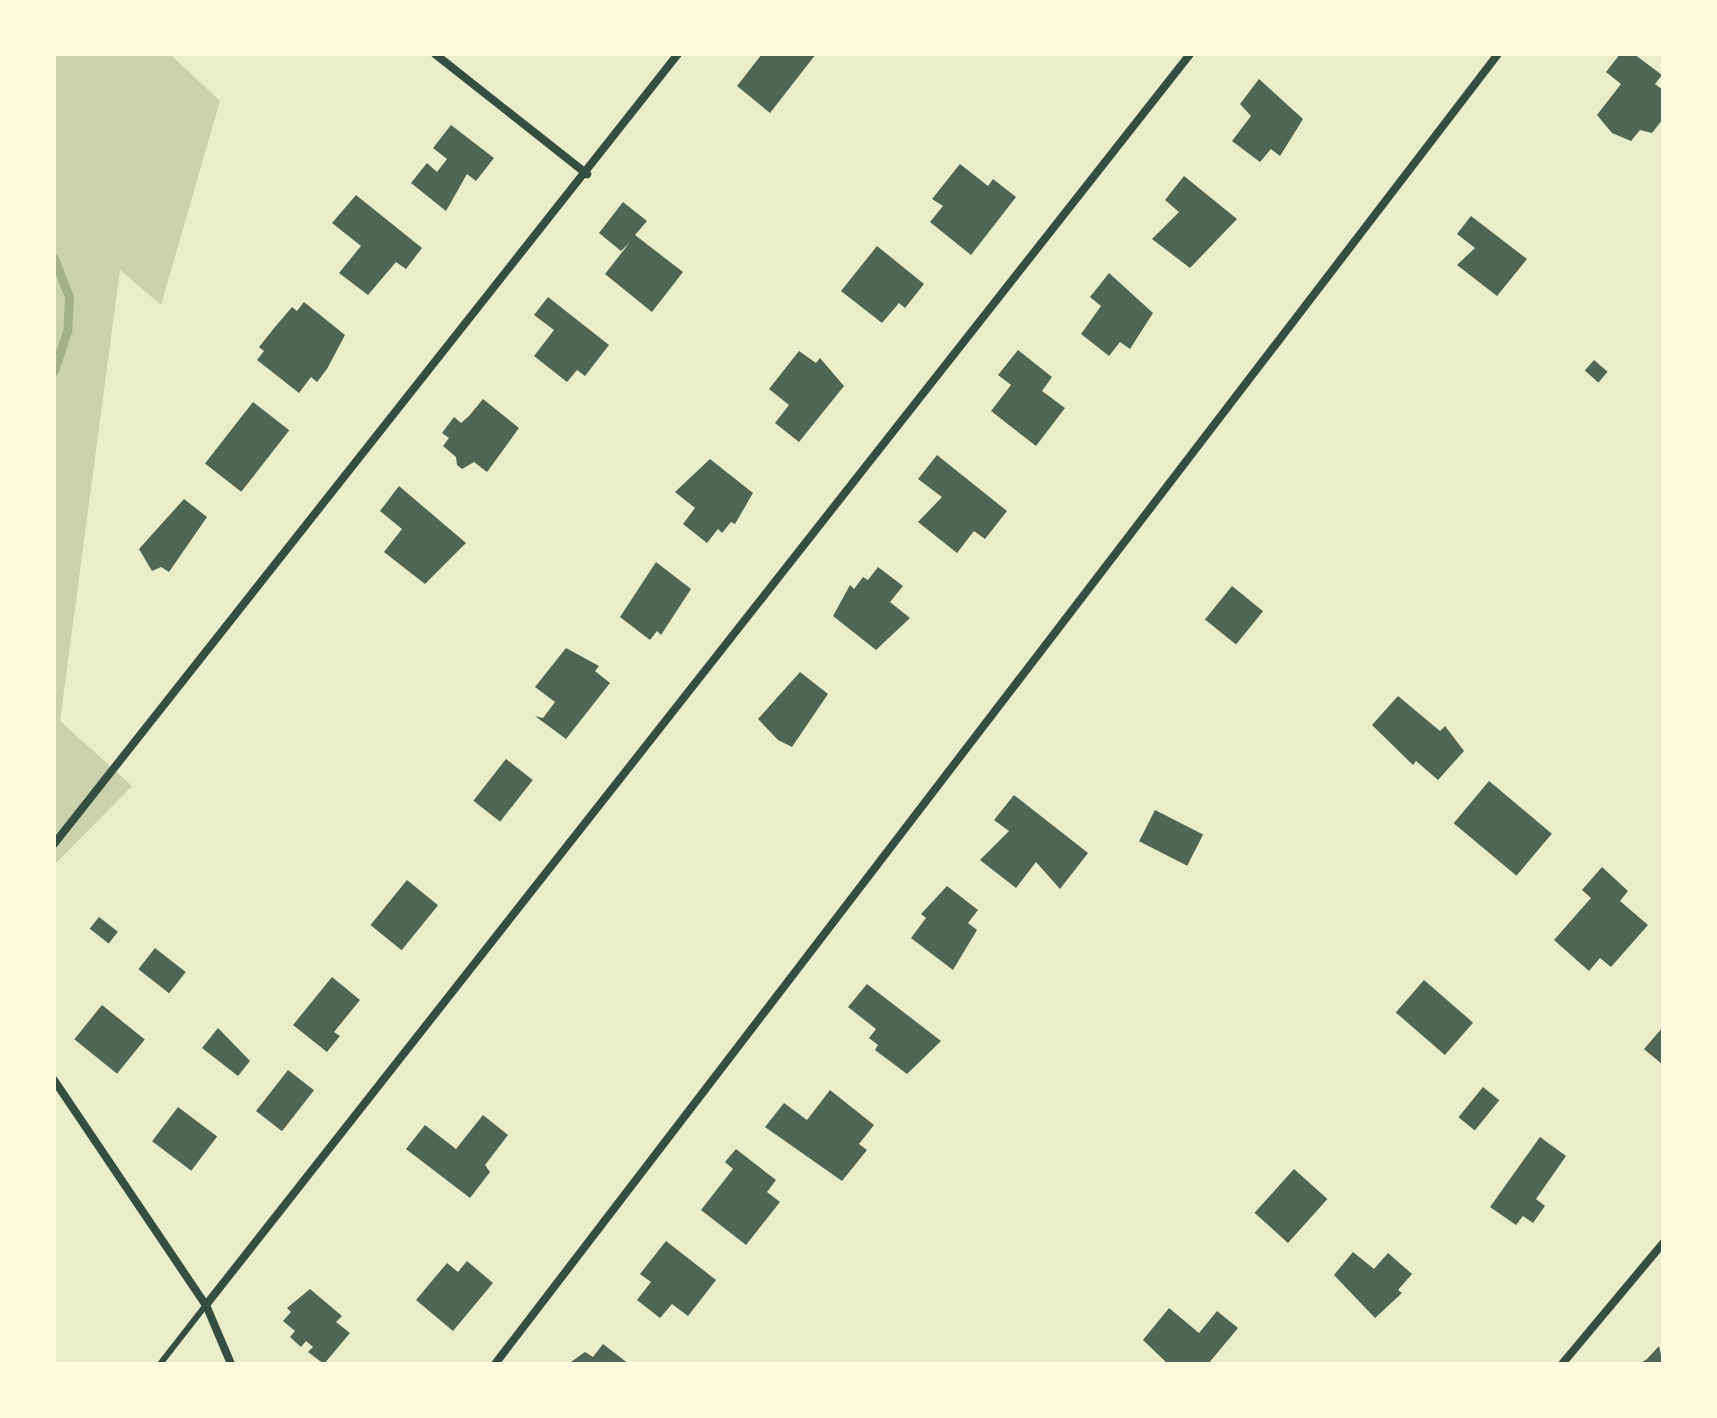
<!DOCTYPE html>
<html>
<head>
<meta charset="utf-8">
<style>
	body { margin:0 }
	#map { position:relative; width:1717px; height:1418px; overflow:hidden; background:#e9edc9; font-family:Helvetica,sans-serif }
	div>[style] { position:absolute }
	.green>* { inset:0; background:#cad2ad }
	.stream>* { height:9px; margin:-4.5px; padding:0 4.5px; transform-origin:4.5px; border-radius:4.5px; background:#a3b18a }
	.building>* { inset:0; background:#4f6655; transform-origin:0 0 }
	.service>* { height:6px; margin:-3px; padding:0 3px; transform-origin:3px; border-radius:3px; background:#344e41 }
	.minor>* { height:8px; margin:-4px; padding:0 4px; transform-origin:4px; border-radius:4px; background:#344e41 }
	span { translate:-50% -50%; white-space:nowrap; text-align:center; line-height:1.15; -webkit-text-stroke:6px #fefae0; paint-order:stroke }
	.frame { position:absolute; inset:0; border:56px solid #fefae0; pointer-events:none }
</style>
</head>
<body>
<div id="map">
	<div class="green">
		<i style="clip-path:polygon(54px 54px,170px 54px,220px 101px,161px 305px,120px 270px,60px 721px,132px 786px,54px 865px)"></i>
	</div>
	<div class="stream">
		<i style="left:54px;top:258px;width:42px;rotate:69deg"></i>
		<i style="left:69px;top:297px;width:34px;rotate:93deg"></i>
		<i style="left:67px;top:331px;width:42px;rotate:108deg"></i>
	</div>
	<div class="building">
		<i style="clip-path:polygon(762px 54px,816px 54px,770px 113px,737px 86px)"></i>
		<i style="clip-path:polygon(1620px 54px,1634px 54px,1662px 75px,1655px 84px,1663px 90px,1663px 119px,1652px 133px,1640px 130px,1631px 141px,1612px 133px,1597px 115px,1621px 84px,1606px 72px)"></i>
		<i style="clip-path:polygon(1259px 79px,1303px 119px,1280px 156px,1271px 149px,1260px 162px,1232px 141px,1251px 116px,1240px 104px)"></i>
		<i style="clip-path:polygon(451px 125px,494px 158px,476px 181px,467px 174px,446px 211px,411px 183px,427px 163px,437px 172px,447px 159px,433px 148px)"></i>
		<i style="clip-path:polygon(960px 164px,988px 186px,993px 179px,1016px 197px,971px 255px,930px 222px,943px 206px,932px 199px)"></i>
		<i style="clip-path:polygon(1184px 176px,1237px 219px,1190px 268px,1152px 239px,1179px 212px,1165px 200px)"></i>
		<i style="clip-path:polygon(356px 195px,422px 248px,406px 269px,396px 262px,368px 295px,339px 273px,361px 246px,332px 223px)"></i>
		<i style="clip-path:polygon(623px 202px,647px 221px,635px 235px,683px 272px,652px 312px,605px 274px,630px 242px,621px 251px,599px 233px)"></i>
		<i style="clip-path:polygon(1471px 216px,1527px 259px,1497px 296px,1457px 265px,1475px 248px,1457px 234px)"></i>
		<i style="clip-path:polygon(877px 246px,924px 284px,905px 308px,899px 303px,882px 323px,841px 291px)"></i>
		<i style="clip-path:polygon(1109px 273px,1153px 313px,1130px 349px,1120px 342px,1109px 356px,1081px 334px,1101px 306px,1090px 297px)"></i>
		<i style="clip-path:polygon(548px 297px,609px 345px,585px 376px,577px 370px,567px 382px,534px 356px,554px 330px,534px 315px)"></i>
		<i style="clip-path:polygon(304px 302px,345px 335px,327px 369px,317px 382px,311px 377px,299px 393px,257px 360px,264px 351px,259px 347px,275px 327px,292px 307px,297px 311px)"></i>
		<i style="clip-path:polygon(1018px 350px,1052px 377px,1042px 391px,1065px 408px,1036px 446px,991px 411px,1011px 385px,998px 375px)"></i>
		<i style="clip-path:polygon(799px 351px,816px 363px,820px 358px,844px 386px,799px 442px,775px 423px,789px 405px,769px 389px)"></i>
		<i style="left:1594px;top:360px;width:18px;height:14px;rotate:41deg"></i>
		<i style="clip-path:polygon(483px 399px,519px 428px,487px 472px,474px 462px,462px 469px,457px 465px,456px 457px,443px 446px,449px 438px,442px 433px,454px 417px,461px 423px,469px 416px)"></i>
		<i style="left:253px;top:402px;width:46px;height:78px;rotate:38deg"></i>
		<i style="clip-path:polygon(937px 455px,1007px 511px,985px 539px,974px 531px,957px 553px,918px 522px,942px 497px,918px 479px)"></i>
		<i style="clip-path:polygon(710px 459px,753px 493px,735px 524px,731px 522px,722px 533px,718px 529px,707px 543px,683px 524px,695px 508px,675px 492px)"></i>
		<i style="clip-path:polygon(399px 486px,466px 543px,425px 584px,384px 552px,402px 529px,380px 511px)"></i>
		<i style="clip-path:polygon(184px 499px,207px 517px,169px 572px,161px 567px,152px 571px,139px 549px)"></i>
		<i style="clip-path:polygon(656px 562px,691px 589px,661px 635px,657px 631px,650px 640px,620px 617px)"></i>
		<i style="clip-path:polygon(878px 567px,903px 586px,890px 602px,910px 618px,876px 650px,833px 616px,850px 585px,854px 589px,863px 577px,868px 580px)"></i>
		<i style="left:1232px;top:586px;width:40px;height:43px;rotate:39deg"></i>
		<i style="clip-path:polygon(566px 648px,599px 666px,595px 671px,610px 683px,566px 739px,535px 716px,543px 718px,555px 702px,535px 687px)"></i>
		<i style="clip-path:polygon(800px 672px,828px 694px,792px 747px,778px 740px,758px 719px)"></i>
		<i style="clip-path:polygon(1398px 696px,1440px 731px,1445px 726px,1464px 751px,1438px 780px,1416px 761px,1413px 765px,1372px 725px)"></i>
		<i style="left:506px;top:759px;width:34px;height:53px;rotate:38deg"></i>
		<i style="left:1489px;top:781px;width:82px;height:55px;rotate:40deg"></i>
		<i style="clip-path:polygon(1014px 795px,1088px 853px,1060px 889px,1036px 862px,1016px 888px,980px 860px,1009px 831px,994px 820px)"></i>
		<i style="left:1155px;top:810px;width:54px;height:35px;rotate:27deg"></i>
		<i style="clip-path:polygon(1602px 867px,1628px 891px,1620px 901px,1648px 925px,1611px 967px,1600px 958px,1589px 971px,1554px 940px,1591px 898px,1582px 890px)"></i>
		<i style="left:407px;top:880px;width:40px;height:58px;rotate:39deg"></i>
		<i style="clip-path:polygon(947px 886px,978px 910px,968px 923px,977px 930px,953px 970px,911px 938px,926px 918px,921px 914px)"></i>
		<i style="left:99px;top:917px;width:24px;height:15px;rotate:38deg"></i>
		<i style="left:155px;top:948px;width:39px;height:27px;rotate:38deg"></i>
		<i style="clip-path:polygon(332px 977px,360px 1000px,334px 1032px,340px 1036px,327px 1052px,293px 1025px)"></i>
		<i style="left:1424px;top:980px;width:65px;height:43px;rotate:41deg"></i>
		<i style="clip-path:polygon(867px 984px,941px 1041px,907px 1074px,875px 1050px,878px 1045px,869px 1038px,876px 1029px,848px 1007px)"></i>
		<i style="left:102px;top:1005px;width:55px;height:44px;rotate:39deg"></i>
		<i style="clip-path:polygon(1663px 1027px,1663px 1065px,1644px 1049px)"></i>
		<i style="clip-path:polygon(218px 1028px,250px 1061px,238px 1076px,202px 1048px)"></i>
		<i style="left:288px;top:1070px;width:33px;height:52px;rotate:38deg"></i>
		<i style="left:1483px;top:1087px;width:21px;height:39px;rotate:39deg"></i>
		<i style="clip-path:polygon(830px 1090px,874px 1125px,859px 1144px,867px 1150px,842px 1181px,765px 1127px,784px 1103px,807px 1120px)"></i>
		<i style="left:178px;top:1107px;width:49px;height:43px;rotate:37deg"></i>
		<i style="clip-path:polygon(483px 1115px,508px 1135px,485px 1165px,490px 1172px,470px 1198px,406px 1149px,425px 1125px,456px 1149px)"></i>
		<i style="clip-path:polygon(1540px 1137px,1566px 1156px,1536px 1199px,1545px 1206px,1533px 1223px,1523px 1216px,1516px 1225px,1490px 1207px)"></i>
		<i style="clip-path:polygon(736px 1149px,776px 1180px,767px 1192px,780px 1202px,746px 1245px,701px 1210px,733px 1169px,725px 1162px)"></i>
		<i style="left:1294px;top:1169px;width:45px;height:59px;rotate:42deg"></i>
		<i style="clip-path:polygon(666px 1241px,716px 1280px,688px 1316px,672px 1304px,660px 1318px,637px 1300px,651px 1282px,640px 1274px)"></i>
		<i style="clip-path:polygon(1353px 1252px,1374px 1269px,1388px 1253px,1412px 1274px,1398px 1290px,1402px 1293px,1375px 1318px,1334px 1275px)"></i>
		<i style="clip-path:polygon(467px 1261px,493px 1283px,453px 1331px,416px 1300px,447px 1263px,458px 1272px)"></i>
		<i style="clip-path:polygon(310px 1289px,342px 1316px,336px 1322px,350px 1333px,324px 1364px,308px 1352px,313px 1347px,306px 1341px,301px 1347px,290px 1337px,295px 1331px,283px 1321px,291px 1312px,287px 1308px)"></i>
		<i style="clip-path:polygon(1169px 1308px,1199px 1333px,1217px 1311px,1238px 1328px,1208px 1364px,1168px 1364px,1143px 1340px)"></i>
		<i style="clip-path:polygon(603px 1344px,629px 1364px,568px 1364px,585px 1352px,593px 1357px)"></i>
		<i style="clip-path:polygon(1659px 1346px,1663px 1364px,1639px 1364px,1647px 1359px)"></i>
	</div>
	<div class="service">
		<i style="left:160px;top:1364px;width:75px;rotate:-52.1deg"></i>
	</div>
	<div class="minor">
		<i style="left:435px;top:54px;width:194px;rotate:38.3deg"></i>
		<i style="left:54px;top:844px;width:1007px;rotate:-51.7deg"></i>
		<i style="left:54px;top:1080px;width:272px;rotate:56deg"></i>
		<i style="left:206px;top:1305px;width:64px;rotate:67deg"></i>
		<i style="left:206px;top:1305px;width:1592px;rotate:-51.81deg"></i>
		<i style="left:495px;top:1364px;width:1650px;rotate:-52.56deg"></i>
		<i style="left:1562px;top:1364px;width:158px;rotate:-50.1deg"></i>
	</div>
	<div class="frame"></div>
</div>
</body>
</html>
